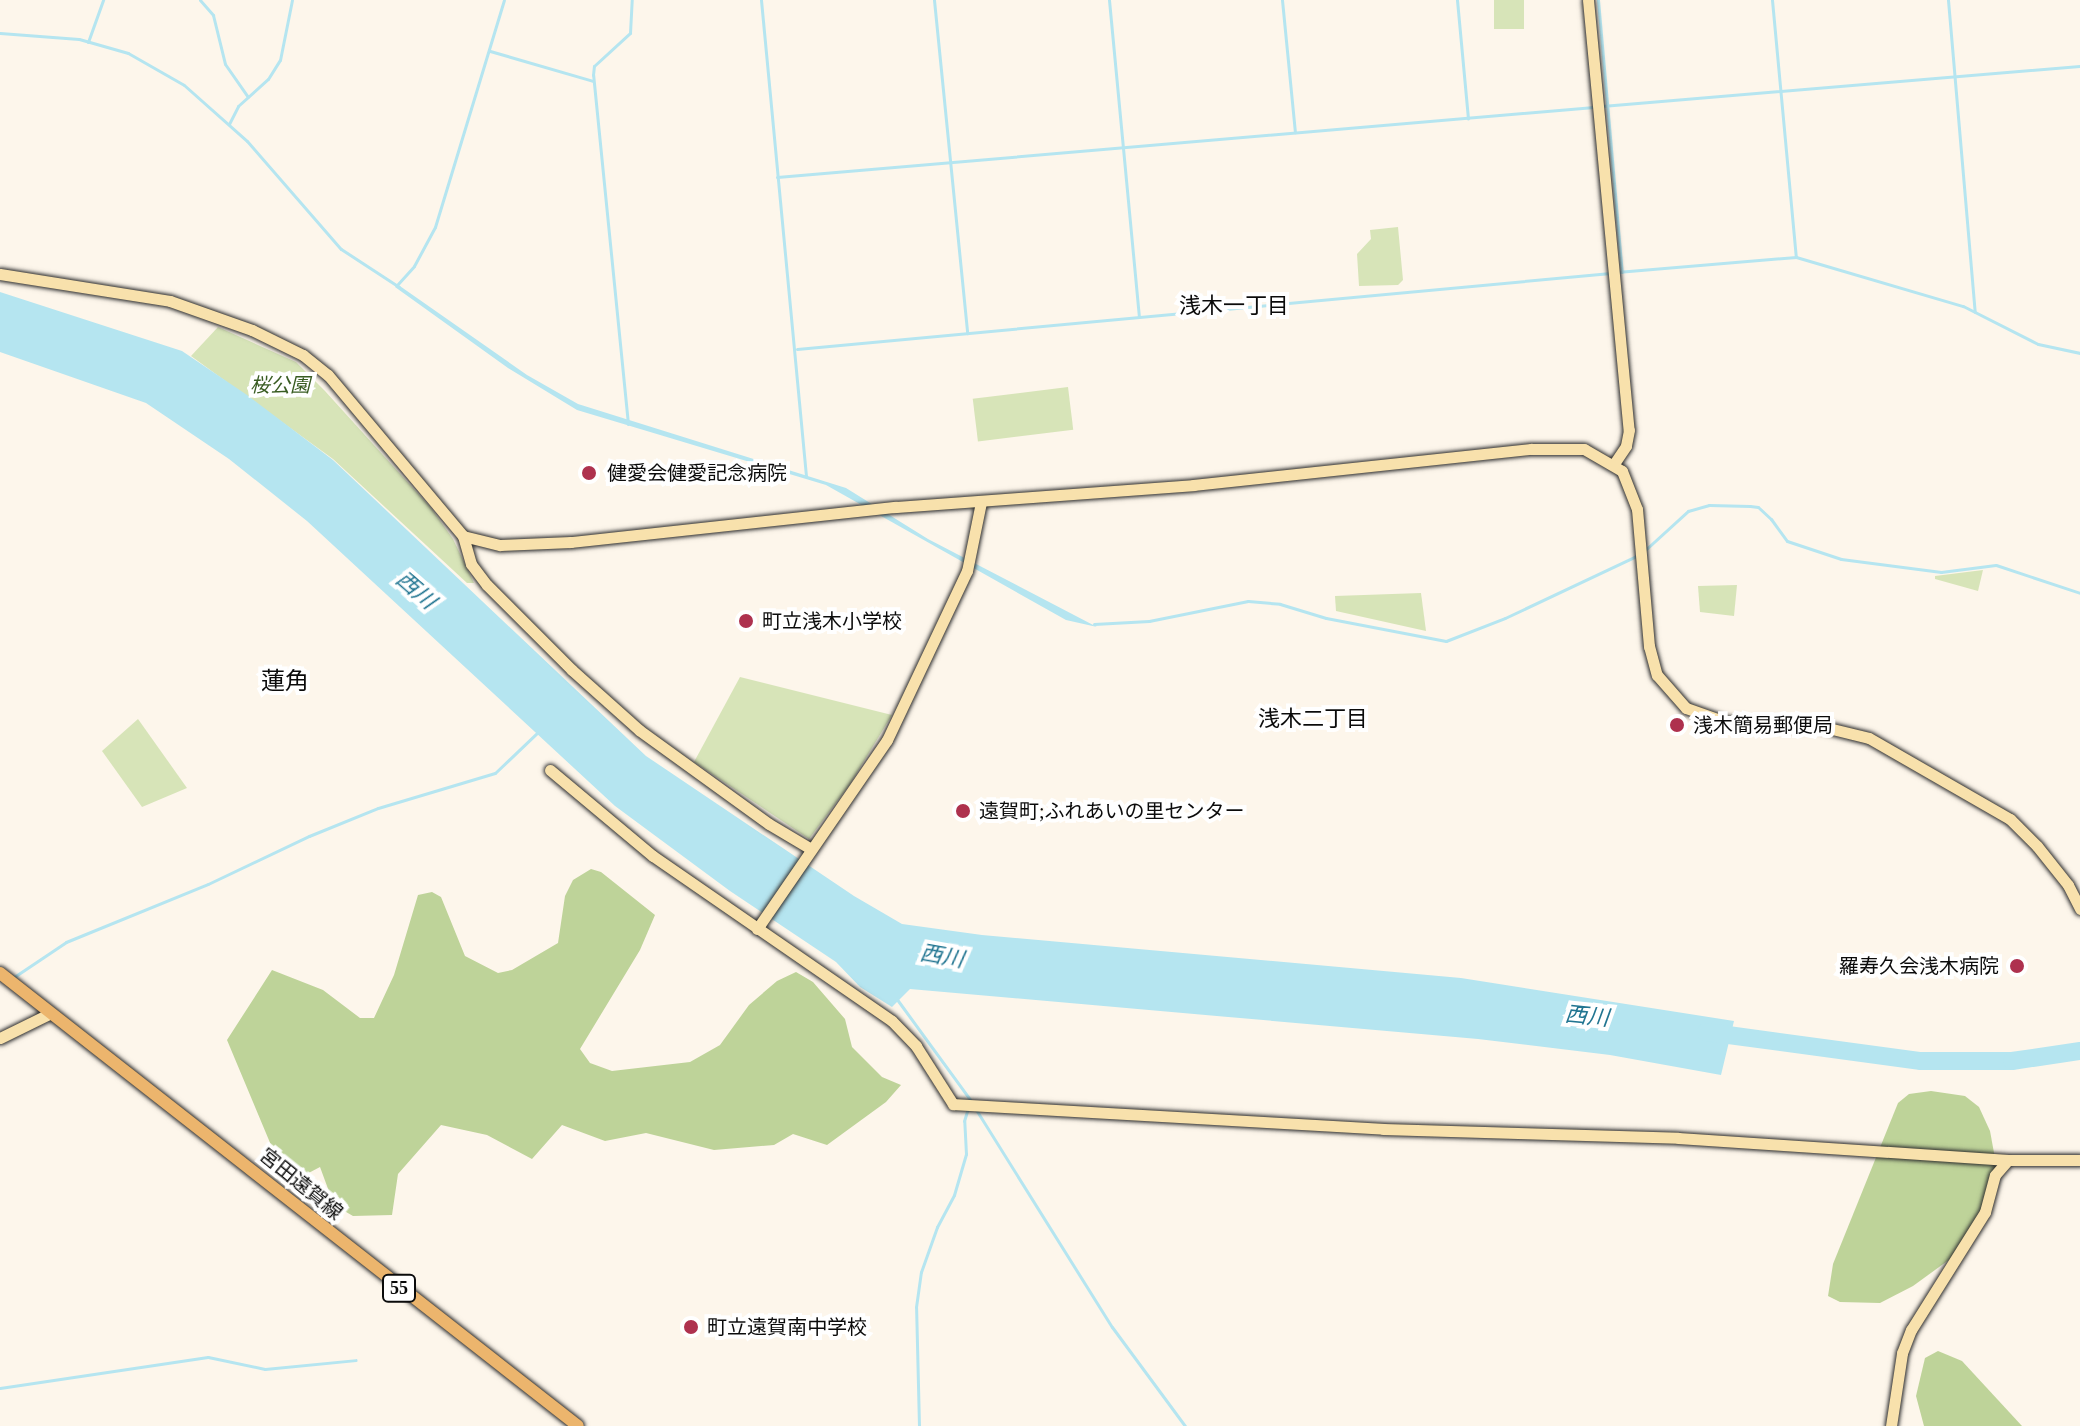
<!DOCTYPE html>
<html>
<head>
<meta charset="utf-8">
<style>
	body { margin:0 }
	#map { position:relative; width:2080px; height:1426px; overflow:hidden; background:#fdf6eb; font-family:"Times New Roman","Noto Sans JP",serif }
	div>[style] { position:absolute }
	.green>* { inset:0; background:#d7e4b8; transform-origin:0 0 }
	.forest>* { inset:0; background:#bed399 }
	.water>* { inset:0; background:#b5e5f0 }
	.stream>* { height:3px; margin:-1.5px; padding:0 1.5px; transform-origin:1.5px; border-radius:1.5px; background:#b5e5f0 }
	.river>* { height:18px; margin:-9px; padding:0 9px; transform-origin:9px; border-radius:9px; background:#b5e5f0 }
	.roads { filter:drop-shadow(0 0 2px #2d2d2d) drop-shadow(0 0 2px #2d2d2d) }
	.secondary>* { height:11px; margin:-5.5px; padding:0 5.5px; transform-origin:5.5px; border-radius:5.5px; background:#f8e1ac }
	.primary>* { height:12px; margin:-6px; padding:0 6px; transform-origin:6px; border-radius:6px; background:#ecb56d }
	.dots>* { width:22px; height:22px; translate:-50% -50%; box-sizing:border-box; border:4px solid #fff; border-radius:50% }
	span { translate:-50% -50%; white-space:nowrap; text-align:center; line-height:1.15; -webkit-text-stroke:8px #fff; paint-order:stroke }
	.shield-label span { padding:2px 6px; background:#fff; border:2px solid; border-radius:6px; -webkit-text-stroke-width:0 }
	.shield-label { font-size:18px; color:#0b0b0b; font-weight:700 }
	.park-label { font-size:20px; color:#395c22; font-style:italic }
	.poi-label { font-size:20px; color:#0b0b0b }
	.left { translate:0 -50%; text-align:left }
	.right { translate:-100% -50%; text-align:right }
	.street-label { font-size:20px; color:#0b0b0b }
	.neighbourhood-label { font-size:22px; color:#0b0b0b }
	.water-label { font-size:22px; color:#217591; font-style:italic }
	.quarter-label { font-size:24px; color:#0b0b0b }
</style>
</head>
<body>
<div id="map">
	<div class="green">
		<i style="left:1494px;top:0;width:30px;height:29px"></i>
		<i style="clip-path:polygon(1398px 227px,1403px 280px,1398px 285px,1359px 286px,1357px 254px,1371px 239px,1370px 230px)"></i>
		<i style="clip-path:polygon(218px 327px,296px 362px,325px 391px,431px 508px,453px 539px,474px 583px,467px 583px,333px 459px,191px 356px)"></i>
		<i style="left:1068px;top:387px;width:43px;height:96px;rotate:83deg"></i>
		<i style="clip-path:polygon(1983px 570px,1978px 591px,1935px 579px,1935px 576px)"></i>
		<i style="clip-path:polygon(1737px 585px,1734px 616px,1700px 612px,1698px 586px)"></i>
		<i style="clip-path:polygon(1421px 593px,1426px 631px,1336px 611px,1335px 596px)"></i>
		<i style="clip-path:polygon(740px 677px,892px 715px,850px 784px,809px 839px,694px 762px)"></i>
		<i style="clip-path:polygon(138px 719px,187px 788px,142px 807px,102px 751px)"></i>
	</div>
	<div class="forest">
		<i style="clip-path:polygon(591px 869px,601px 872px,655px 915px,640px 950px,580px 1049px,590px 1063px,612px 1071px,690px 1062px,720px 1045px,749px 1005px,777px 981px,796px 972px,813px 982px,845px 1019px,852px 1047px,882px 1077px,901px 1085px,886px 1102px,827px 1145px,793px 1134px,774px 1145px,714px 1150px,646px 1133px,605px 1141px,562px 1125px,532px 1159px,487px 1135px,441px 1125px,398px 1174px,392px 1215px,353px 1216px,334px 1205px,320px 1167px,301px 1177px,276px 1157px,227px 1040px,272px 970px,323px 990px,360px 1018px,374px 1018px,394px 975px,418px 895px,432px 892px,441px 897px,465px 956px,498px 973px,512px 970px,558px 943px,565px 896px,573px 880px)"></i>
		<i style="clip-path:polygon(1931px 1091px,1965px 1096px,1979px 1107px,1990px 1131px,1999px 1180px,1992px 1210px,1957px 1254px,1913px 1286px,1880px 1303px,1840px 1302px,1828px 1296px,1833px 1264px,1898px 1103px,1909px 1094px)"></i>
		<i style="clip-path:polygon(1938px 1351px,1962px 1361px,2022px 1426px,1924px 1426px,1916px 1396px,1925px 1358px)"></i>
	</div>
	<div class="water">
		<i style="clip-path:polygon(397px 284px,527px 375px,578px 404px,846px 488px,928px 539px,1097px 627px,1066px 620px,826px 485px,577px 410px,508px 368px,395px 287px)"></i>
		<i style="clip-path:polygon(0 292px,182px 351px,247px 395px,333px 460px,646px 756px,854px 896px,902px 924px,982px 935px,1461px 978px,1734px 1021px,1721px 1075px,1610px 1055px,1478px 1039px,910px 989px,892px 1007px,860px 987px,836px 962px,730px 891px,615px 806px,307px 521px,229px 459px,146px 403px,0 352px)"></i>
	</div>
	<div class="stream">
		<i style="left:200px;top:0;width:20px;rotate:49deg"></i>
		<i style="left:213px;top:15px;width:50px;rotate:76.2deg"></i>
		<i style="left:225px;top:64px;width:40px;rotate:55.1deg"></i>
		<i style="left:761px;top:0;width:478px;rotate:84.6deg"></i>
		<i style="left:934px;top:0;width:335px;rotate:84.3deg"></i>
		<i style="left:1109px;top:0;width:318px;rotate:84.6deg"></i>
		<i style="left:1282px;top:0;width:133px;rotate:84.4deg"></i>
		<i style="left:1457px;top:0;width:119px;rotate:84.7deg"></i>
		<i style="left:1598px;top:0;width:273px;rotate:85deg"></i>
		<i style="left:1772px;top:0;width:258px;rotate:84.7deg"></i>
		<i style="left:1948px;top:0;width:313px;rotate:85.1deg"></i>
		<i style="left:0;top:33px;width:79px;rotate:4.3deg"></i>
		<i style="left:79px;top:39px;width:51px;rotate:15.9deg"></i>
		<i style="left:128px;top:53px;width:64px;rotate:29.7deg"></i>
		<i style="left:184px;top:85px;width:84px;rotate:41.6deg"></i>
		<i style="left:247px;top:141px;width:143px;rotate:49deg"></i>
		<i style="left:341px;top:249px;width:69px;rotate:33.2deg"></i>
		<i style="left:88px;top:42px;width:45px;rotate:-70.3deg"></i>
		<i style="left:490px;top:51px;width:107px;rotate:16.2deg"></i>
		<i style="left:1602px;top:106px;width:480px;rotate:-4.8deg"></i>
		<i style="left:229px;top:124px;width:20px;rotate:-63deg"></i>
		<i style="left:238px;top:106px;width:40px;rotate:-42deg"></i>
		<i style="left:268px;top:79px;width:22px;rotate:-58deg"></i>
		<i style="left:280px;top:60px;width:61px;rotate:-78.7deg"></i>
		<i style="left:777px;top:177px;width:820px;rotate:-4.9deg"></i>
		<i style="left:1617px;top:272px;width:180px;rotate:-4.8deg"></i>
		<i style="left:1796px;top:257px;width:174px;rotate:16.4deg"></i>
		<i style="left:1963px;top:306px;width:84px;rotate:26.9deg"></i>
		<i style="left:2038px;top:344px;width:43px;rotate:12.1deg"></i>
		<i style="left:397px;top:285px;width:25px;rotate:-48deg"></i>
		<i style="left:414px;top:266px;width:44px;rotate:-61.7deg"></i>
		<i style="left:435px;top:227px;width:237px;rotate:-73.1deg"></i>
		<i style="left:797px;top:349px;width:817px;rotate:-5.34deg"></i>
		<i style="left:628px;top:424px;width:351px;rotate:-95.7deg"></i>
		<i style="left:593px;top:75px;width:9px;rotate:-84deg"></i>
		<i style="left:594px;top:66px;width:49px;rotate:-42.5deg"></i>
		<i style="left:630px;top:33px;width:33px;rotate:-87deg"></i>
		<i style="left:1643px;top:552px;width:61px;rotate:-42.3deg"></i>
		<i style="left:1688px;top:511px;width:22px;rotate:-16deg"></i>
		<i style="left:1709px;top:505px;width:41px;rotate:1.4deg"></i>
		<i style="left:1750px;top:506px;width:8px;rotate:7deg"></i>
		<i style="left:1758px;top:507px;width:18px;rotate:43deg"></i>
		<i style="left:1771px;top:519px;width:27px;rotate:54deg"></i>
		<i style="left:1787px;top:541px;width:57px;rotate:18.4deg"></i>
		<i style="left:1841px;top:559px;width:101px;rotate:7.4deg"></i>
		<i style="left:1941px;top:572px;width:55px;rotate:-7.3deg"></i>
		<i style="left:1996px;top:565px;width:89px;rotate:18.4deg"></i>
		<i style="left:1094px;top:624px;width:55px;rotate:-3.1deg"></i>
		<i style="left:1149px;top:621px;width:101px;rotate:-11.4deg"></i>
		<i style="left:1248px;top:601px;width:32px;rotate:5deg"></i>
		<i style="left:1280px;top:604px;width:48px;rotate:16.9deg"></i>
		<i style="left:1326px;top:618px;width:122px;rotate:10.9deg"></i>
		<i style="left:1446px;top:641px;width:63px;rotate:-21.3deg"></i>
		<i style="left:1505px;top:618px;width:145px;rotate:-25.3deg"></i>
		<i style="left:11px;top:979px;width:66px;rotate:-33.9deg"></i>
		<i style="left:66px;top:942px;width:153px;rotate:-22.2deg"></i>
		<i style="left:208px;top:884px;width:112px;rotate:-25.4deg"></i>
		<i style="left:309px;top:836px;width:74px;rotate:-22.1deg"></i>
		<i style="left:378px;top:808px;width:122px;rotate:-16.7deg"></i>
		<i style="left:495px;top:773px;width:57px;rotate:-43.6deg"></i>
		<i style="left:896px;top:998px;width:127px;rotate:53.9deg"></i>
		<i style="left:975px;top:1108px;width:258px;rotate:58deg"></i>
		<i style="left:1112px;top:1327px;width:123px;rotate:53.6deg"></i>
		<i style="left:0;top:1388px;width:210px;rotate:-8.5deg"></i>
		<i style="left:208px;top:1357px;width:58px;rotate:11.9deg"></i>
		<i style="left:265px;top:1369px;width:91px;rotate:-5.6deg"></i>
		<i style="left:919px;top:1426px;width:119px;rotate:-91.4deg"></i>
		<i style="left:916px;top:1307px;width:35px;rotate:-82deg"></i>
		<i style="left:921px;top:1272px;width:48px;rotate:-70.4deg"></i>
		<i style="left:937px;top:1227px;width:36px;rotate:-62deg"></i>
		<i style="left:954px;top:1195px;width:43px;rotate:-73.7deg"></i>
		<i style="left:966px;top:1154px;width:33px;rotate:-93deg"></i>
		<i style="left:964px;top:1121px;width:14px;rotate:-73deg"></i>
	</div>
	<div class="river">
		<i style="left:1706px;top:1032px;width:217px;rotate:7.7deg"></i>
		<i style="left:1921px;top:1061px;width:91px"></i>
		<i style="left:2012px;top:1061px;width:69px;rotate:-8.4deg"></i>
	</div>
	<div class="roads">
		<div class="secondary">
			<i style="left:1588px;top:0;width:432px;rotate:84.6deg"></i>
			<i style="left:1629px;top:430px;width:16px;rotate:101deg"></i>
			<i style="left:1626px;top:446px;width:22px;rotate:124deg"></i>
			<i style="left:0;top:274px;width:172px;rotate:9deg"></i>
			<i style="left:170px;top:301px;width:87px;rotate:19.5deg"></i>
			<i style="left:252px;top:330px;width:57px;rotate:26.1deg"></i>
			<i style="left:303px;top:355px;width:32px;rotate:39deg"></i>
			<i style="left:328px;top:375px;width:210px;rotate:50deg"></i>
			<i style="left:463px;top:536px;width:29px;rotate:74deg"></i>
			<i style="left:471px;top:564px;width:26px;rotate:53deg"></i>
			<i style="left:487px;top:585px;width:120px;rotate:45deg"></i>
			<i style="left:572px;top:670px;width:90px;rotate:41.8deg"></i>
			<i style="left:639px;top:730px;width:160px;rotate:35.9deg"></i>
			<i style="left:769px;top:824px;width:49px;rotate:30.8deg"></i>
			<i style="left:463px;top:536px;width:38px;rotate:14deg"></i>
			<i style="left:500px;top:545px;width:71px;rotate:-2.4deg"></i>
			<i style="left:571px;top:542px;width:326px;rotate:-6.2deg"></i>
			<i style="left:895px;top:507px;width:299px;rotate:-4.2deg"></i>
			<i style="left:1193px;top:485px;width:340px;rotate:-6.1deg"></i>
			<i style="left:1531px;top:449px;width:53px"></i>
			<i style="left:1584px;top:449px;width:44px;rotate:30.1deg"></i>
			<i style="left:1622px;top:471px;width:41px;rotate:68.5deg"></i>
			<i style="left:1637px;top:509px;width:138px;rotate:85deg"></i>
			<i style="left:1649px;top:646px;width:30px;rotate:75deg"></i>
			<i style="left:1657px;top:675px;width:44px;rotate:48.7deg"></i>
			<i style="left:1686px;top:708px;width:42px;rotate:19.3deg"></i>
			<i style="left:1726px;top:722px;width:94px;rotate:2.4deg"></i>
			<i style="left:1820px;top:726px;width:50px;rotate:13.8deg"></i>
			<i style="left:1869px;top:738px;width:163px;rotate:29.9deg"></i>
			<i style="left:2010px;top:819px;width:38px;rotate:45deg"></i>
			<i style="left:2037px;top:846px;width:50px;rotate:51.5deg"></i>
			<i style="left:2068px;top:885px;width:27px;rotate:63deg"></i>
			<i style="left:550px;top:770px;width:134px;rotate:39.9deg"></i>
			<i style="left:653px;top:856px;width:290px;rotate:34.6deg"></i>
			<i style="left:892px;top:1021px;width:35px;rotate:46deg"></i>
			<i style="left:916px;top:1046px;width:69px;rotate:57.5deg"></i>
			<i style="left:953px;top:1104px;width:431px;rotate:3.3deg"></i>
			<i style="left:1383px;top:1129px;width:295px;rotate:1.7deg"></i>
			<i style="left:1678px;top:1138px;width:331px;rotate:3.8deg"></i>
			<i style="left:2008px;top:1160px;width:72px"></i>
			<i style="left:757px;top:929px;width:229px;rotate:-55.5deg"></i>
			<i style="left:887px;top:740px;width:187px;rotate:-64.7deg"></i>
			<i style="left:967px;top:571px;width:70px;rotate:-78.5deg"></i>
			<i style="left:0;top:1038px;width:55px;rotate:-26.1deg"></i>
			<i style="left:1891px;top:1426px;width:74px;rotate:-81.4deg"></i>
			<i style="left:1902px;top:1353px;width:25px;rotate:-69deg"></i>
			<i style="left:1911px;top:1330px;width:139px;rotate:-57.9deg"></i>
			<i style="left:1985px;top:1212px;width:38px;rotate:-75deg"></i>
			<i style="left:1995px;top:1175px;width:20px;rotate:-49deg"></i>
		</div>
		<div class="primary">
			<i style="left:0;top:973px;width:734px;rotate:38.09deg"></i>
		</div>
	</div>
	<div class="dots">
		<i style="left:589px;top:473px;background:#ae314e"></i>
		<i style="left:746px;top:621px;background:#ae314e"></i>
		<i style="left:1677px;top:725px;background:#ae314e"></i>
		<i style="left:963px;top:811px;background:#ae314e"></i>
		<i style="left:2017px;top:966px;background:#ae314e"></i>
		<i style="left:691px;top:1327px;background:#ae314e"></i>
	</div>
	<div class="shield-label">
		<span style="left:399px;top:1288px">55</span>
	</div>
	<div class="park-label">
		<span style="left:280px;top:385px">桜公園</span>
	</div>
	<div class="poi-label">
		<span class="left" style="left:607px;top:473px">健愛会健愛記念病院</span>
		<span class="left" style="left:762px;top:621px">町立浅木小学校</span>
		<span class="left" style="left:1693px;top:725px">浅木簡易郵便局</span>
		<span class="left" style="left:979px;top:811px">遠賀町;ふれあいの里センター</span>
		<span class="right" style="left:1999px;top:966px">羅寿久会浅木病院</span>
		<span class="left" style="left:707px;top:1327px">町立遠賀南中学校</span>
	</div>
	<div class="street-label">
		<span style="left:301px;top:1184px;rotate:39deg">宮田遠賀線</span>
	</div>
	<div class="neighbourhood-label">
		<span style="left:1234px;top:306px">浅木一丁目</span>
		<span style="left:1313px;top:719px">浅木二丁目</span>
	</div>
	<div class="water-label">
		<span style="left:416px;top:590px;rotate:41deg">西川</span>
		<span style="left:942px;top:956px;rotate:10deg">西川</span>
		<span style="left:1587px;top:1016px;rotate:6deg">西川</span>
	</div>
	<div class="quarter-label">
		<span style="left:285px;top:682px">蓮角</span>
	</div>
</div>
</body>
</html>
